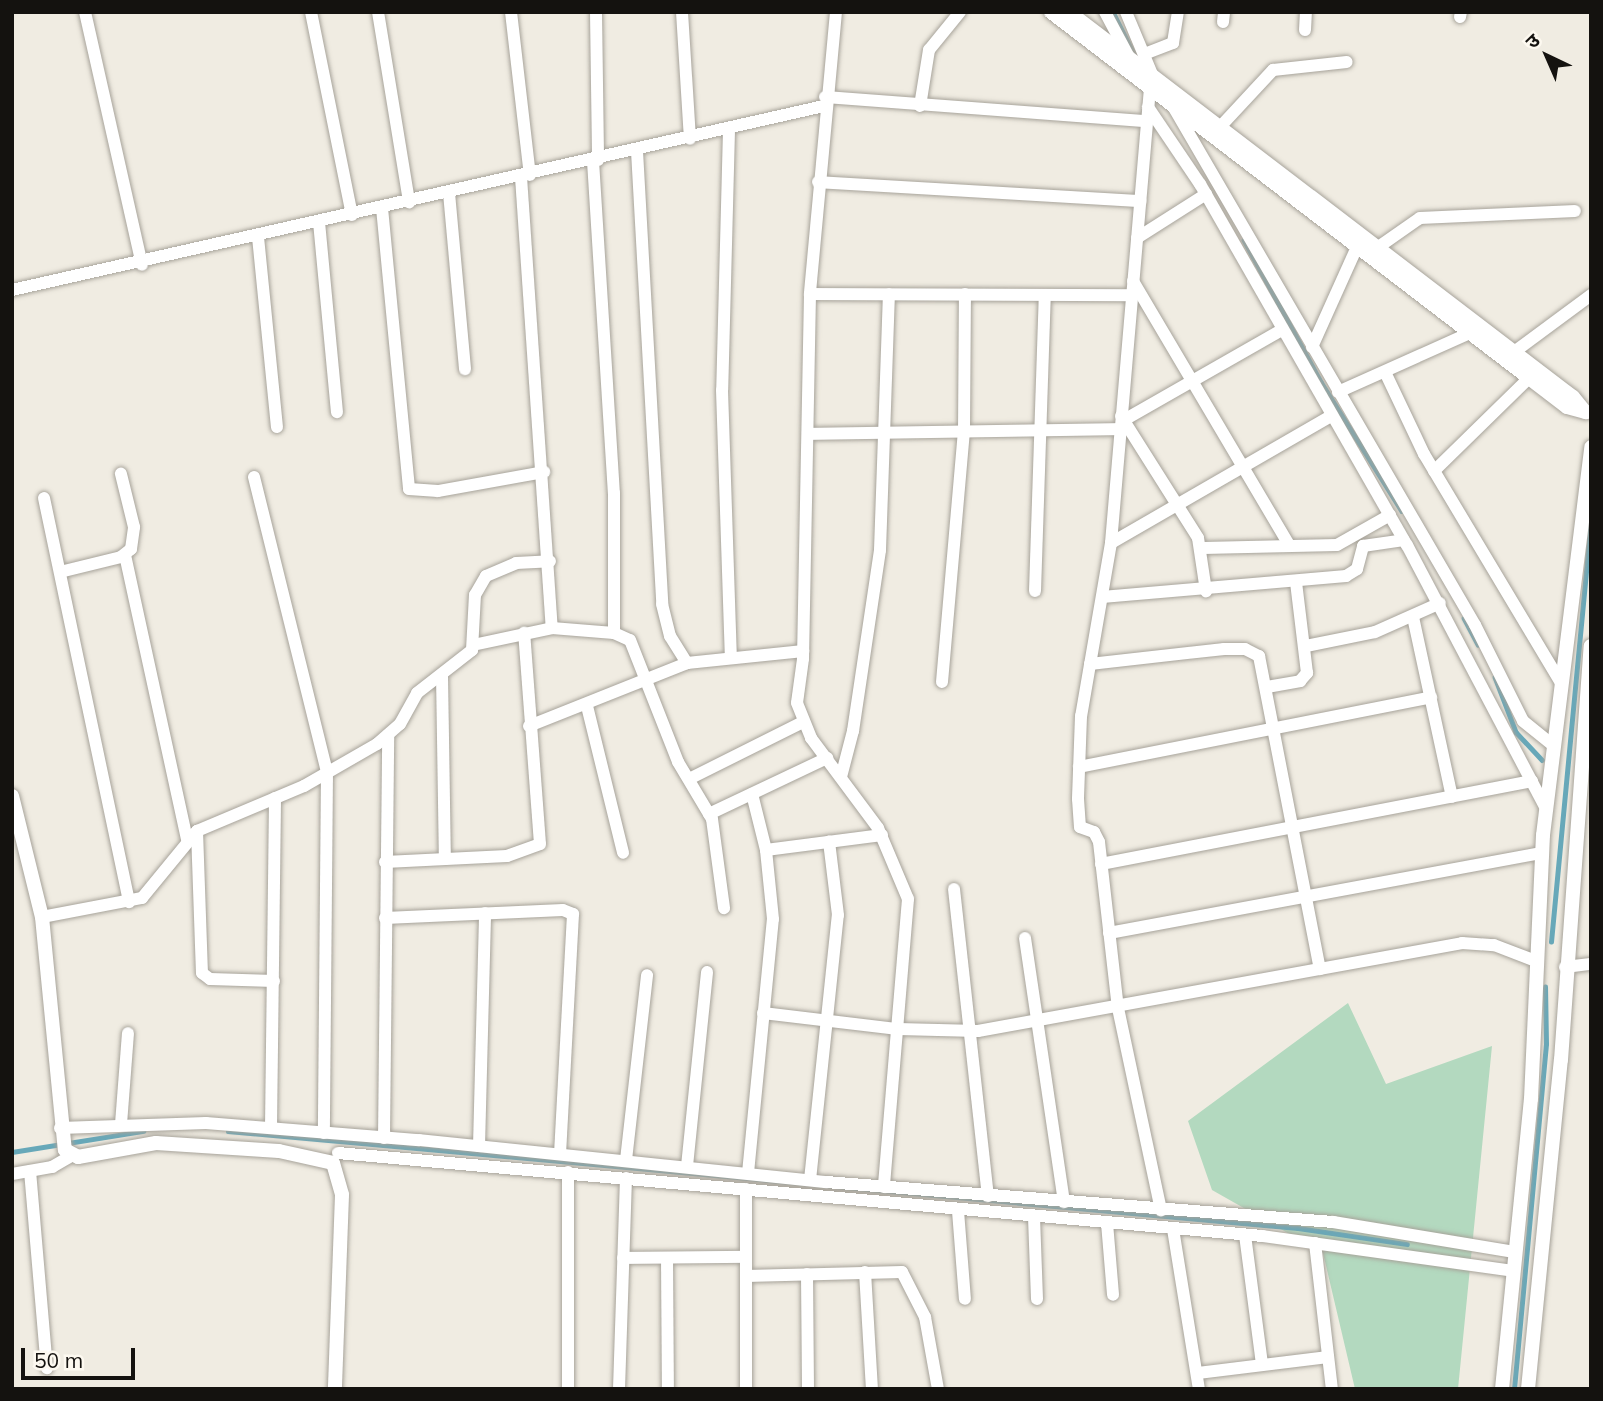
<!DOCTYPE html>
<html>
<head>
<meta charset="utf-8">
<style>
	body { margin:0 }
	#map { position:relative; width:1603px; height:1401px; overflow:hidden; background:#f0ece2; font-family:Mulish,"Noto Sans Devanagari",sans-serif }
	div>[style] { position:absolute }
	.green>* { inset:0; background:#b3d9bf }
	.stream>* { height:4.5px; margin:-2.25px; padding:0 2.25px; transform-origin:2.25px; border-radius:2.25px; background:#67a8b9 }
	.roads { filter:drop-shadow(0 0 2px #a7a39a) drop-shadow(0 0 2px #a7a39a) }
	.minor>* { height:12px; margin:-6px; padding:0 6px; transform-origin:6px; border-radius:6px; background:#fff }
	.tertiary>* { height:14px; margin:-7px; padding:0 7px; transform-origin:7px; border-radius:7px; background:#fff }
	span { translate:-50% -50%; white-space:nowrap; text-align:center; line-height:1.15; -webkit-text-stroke:5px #fdf9f0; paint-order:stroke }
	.frame { position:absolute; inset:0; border:14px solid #14120f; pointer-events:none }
	.north { position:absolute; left:1512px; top:21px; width:70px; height:70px; -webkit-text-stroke:5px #fdf9f0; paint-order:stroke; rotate:316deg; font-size:19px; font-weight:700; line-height:28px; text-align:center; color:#14120f }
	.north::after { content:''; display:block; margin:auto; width:24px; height:32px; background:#14120f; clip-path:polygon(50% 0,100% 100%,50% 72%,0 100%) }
	.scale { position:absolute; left:21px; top:1348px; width:114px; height:32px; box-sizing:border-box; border:4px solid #14120f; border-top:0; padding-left:9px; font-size:21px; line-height:24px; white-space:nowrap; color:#14120f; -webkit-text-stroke:5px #fdf9f0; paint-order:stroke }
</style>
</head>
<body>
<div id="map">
	<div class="green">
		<i style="clip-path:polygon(1348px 1003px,1386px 1084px,1492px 1046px,1458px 1389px,1355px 1389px,1323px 1253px,1212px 1190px,1188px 1121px)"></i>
	</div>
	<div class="stream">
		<i style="left:1113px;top:12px;width:45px;rotate:63.4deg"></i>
		<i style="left:1244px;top:240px;width:162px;rotate:61.5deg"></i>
		<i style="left:1321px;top:382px;width:152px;rotate:57.9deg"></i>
		<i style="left:1464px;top:618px;width:30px;rotate:62deg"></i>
		<i style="left:1495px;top:677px;width:59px;rotate:69.1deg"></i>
		<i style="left:1516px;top:732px;width:38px;rotate:47deg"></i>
		<i style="left:1551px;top:942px;width:424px;rotate:-84.6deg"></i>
		<i style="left:228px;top:1131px;width:1074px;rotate:5.18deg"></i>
		<i style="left:1298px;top:1228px;width:110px;rotate:8.4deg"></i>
		<i style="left:12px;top:1152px;width:133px;rotate:-9.1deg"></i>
		<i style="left:1514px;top:1389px;width:346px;rotate:-84.7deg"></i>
		<i style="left:1546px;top:1044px;width:57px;rotate:-91deg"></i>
	</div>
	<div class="roads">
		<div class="minor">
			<i style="left:85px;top:12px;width:259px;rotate:77.3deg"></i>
			<i style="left:311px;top:12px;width:207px;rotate:78.6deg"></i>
			<i style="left:378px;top:12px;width:193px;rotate:80.7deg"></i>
			<i style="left:511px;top:12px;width:164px;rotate:83.4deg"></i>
			<i style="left:596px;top:12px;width:148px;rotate:89.2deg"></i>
			<i style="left:682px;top:12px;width:127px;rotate:86.4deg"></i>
			<i style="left:836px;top:12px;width:283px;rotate:95.3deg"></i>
			<i style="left:810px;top:294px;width:365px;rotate:91.1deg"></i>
			<i style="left:803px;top:659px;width:44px;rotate:97.8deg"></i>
			<i style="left:797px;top:703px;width:38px;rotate:68deg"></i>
			<i style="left:811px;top:738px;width:112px;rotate:53.3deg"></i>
			<i style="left:878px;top:828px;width:77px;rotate:67.1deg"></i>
			<i style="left:908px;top:899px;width:289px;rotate:94.8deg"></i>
			<i style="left:1105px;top:12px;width:53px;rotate:62deg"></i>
			<i style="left:1126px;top:12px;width:73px;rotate:67.3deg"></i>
			<i style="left:1460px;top:17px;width:5px;rotate:-79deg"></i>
			<i style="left:1223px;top:22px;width:10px;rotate:-84deg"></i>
			<i style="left:1305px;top:30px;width:18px;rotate:-87deg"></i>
			<i style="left:1147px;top:53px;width:28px;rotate:-21deg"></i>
			<i style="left:1173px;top:43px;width:31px;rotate:-81deg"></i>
			<i style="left:1150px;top:88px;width:457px;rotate:94.9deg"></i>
			<i style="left:1111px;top:543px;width:176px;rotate:99.8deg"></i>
			<i style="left:1081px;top:716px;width:83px;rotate:92.1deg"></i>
			<i style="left:1078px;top:799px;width:28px;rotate:86deg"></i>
			<i style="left:1080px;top:827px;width:15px;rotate:20deg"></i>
			<i style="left:1094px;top:832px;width:11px;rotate:63deg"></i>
			<i style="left:1099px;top:842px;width:167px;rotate:83.5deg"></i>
			<i style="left:1118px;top:1008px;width:207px;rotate:78deg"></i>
			<i style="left:825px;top:97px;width:323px;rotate:4.3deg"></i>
			<i style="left:920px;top:106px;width:57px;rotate:-80.9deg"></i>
			<i style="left:929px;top:50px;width:49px;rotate:-50.8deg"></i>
			<i style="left:1148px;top:107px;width:93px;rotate:56deg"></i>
			<i style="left:1200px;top:184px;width:416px;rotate:60.2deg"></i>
			<i style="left:1407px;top:545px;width:298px;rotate:62.2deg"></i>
			<i style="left:1174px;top:108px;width:598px;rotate:59.79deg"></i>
			<i style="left:1475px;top:625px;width:107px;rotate:63.4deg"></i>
			<i style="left:1523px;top:721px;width:40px;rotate:39deg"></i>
			<i style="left:1220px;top:127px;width:78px;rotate:-47.1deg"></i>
			<i style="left:1273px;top:70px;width:74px;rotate:-6.2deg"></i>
			<i style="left:729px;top:130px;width:260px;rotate:91.5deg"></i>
			<i style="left:722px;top:390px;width:267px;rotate:88.1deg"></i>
			<i style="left:637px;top:151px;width:454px;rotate:86.8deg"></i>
			<i style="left:662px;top:604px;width:33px;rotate:76deg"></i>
			<i style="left:670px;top:636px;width:32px;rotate:58deg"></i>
			<i style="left:593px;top:161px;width:333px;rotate:86.4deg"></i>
			<i style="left:614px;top:493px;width:140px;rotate:90deg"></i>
			<i style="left:521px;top:177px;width:452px;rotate:86.1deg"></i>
			<i style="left:818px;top:182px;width:323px;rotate:3.4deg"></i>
			<i style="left:449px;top:193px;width:177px;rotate:84.8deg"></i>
			<i style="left:382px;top:208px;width:282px;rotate:84.5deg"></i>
			<i style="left:409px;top:489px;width:29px;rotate:4deg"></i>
			<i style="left:438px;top:491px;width:108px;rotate:-10.2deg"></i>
			<i style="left:319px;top:222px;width:191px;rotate:84.6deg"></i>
			<i style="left:258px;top:237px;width:191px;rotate:84.3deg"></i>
			<i style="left:1137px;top:238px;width:82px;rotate:-32.5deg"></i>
			<i style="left:1377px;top:248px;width:52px;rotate:-34.9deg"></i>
			<i style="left:1420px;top:218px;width:155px;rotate:-2.6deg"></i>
			<i style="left:1133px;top:281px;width:307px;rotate:59.4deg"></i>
			<i style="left:12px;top:290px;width:833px;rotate:-12.77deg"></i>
			<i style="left:810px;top:294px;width:322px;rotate:0.2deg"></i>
			<i style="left:1312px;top:347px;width:110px;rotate:-65.8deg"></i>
			<i style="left:1514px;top:352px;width:96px;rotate:-36.5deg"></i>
			<i style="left:1385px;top:372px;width:91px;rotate:64.6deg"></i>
			<i style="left:1424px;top:454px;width:267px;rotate:59.1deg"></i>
			<i style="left:1338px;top:392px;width:145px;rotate:-24.1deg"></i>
			<i style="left:1121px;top:416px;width:144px;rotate:57.7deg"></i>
			<i style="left:1198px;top:538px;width:54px;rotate:81.4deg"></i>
			<i style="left:1124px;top:420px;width:182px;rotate:-29.7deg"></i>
			<i style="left:808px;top:434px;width:312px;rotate:-0.9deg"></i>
			<i style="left:1434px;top:471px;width:133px;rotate:-44.4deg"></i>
			<i style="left:254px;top:477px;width:304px;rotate:76.1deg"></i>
			<i style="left:327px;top:772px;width:361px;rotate:90.5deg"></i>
			<i style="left:44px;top:498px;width:413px;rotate:78.1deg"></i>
			<i style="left:1111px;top:543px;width:254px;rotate:-30deg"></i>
			<i style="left:1203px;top:548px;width:134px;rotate:-1.3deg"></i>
			<i style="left:1337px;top:545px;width:61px;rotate:-29.5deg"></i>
			<i style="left:125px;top:555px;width:292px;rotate:77.7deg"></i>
			<i style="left:60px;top:572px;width:63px;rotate:-13.8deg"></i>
			<i style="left:121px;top:557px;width:13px;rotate:-39deg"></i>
			<i style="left:131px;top:549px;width:22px;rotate:-82deg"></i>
			<i style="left:134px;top:527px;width:55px;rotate:-103.8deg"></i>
			<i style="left:1035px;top:591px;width:296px;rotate:-88.1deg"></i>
			<i style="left:1102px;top:597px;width:245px;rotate:-4.9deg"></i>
			<i style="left:1346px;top:576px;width:13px;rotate:-32deg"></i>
			<i style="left:1357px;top:569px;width:24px;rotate:-75deg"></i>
			<i style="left:1363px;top:546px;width:41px;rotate:-8.3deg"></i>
			<i style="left:1413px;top:617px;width:184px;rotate:77.8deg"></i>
			<i style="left:473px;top:645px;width:81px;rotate:-12.1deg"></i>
			<i style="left:552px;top:628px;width:62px;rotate:4.6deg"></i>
			<i style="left:614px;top:633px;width:17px;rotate:24deg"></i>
			<i style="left:630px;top:640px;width:131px;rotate:68.5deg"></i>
			<i style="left:678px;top:762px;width:66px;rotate:59.2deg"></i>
			<i style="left:712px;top:819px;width:90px;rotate:82.3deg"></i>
			<i style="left:1306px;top:646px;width:70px;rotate:-11.5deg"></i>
			<i style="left:1375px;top:632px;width:71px;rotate:-24deg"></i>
			<i style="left:1090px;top:664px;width:135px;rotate:-6.4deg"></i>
			<i style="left:1224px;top:649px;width:21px"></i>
			<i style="left:1245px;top:649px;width:16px;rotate:27deg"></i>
			<i style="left:1259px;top:656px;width:319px;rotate:79deg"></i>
			<i style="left:442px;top:675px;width:184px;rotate:89.1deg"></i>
			<i style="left:942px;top:682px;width:252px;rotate:-85deg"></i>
			<i style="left:964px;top:431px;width:137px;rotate:-89.6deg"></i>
			<i style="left:1267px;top:687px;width:34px;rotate:-10deg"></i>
			<i style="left:1300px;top:681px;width:11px;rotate:-49deg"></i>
			<i style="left:1307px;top:673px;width:92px;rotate:-96.9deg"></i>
			<i style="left:587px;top:706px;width:151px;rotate:76.2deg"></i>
			<i style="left:529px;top:726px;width:170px;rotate:-21.7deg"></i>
			<i style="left:687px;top:663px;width:117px;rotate:-5.9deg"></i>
			<i style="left:1079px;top:767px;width:359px;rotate:-11.2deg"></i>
			<i style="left:841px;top:777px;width:48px;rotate:-75.4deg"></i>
			<i style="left:853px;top:731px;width:183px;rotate:-81.5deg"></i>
			<i style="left:880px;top:550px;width:256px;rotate:-88deg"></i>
			<i style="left:691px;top:778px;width:125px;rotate:-26.6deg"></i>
			<i style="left:709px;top:814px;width:131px;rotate:-25.4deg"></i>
			<i style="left:197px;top:831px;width:142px;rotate:88deg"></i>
			<i style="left:202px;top:973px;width:10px;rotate:37deg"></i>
			<i style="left:210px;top:979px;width:64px;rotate:1.8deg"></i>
			<i style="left:766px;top:850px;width:117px;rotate:-7.4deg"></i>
			<i style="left:385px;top:862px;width:122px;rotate:-2.8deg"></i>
			<i style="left:507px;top:856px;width:35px;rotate:-20deg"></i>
			<i style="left:540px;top:844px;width:212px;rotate:-94.3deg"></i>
			<i style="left:1101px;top:864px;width:439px;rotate:-10.9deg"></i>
			<i style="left:954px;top:889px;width:309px;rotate:83.7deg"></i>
			<i style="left:42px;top:917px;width:102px;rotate:-10.8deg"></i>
			<i style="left:142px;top:898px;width:87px;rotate:-50.6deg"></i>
			<i style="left:197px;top:831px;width:116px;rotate:-22.8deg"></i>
			<i style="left:304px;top:786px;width:84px;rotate:-29.9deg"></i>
			<i style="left:377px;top:744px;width:30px;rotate:-41deg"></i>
			<i style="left:400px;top:724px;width:35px;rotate:-61deg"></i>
			<i style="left:417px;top:693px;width:70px;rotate:-38deg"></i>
			<i style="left:472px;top:650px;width:55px;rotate:-86.9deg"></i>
			<i style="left:475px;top:595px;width:22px;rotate:-60deg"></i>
			<i style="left:486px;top:576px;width:33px;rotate:-23deg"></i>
			<i style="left:516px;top:563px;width:34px;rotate:-3deg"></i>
			<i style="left:385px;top:918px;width:178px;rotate:-2.6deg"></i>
			<i style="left:563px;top:910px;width:11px;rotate:22deg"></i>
			<i style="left:573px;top:914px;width:240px;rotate:93.1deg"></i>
			<i style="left:1109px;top:933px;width:440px;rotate:-10.5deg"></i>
			<i style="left:1025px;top:938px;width:267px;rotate:81.6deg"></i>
			<i style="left:1565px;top:967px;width:26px;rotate:-7deg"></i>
			<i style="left:763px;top:1013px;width:136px;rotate:6.8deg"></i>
			<i style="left:898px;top:1029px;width:80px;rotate:1.4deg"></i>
			<i style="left:978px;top:1031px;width:492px;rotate:-10.3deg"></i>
			<i style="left:1462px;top:943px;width:32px;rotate:4deg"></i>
			<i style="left:1494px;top:945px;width:45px;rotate:20.9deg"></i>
			<i style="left:121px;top:1124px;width:91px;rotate:-85.6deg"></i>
			<i style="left:60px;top:1128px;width:146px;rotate:-2deg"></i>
			<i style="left:206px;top:1123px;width:214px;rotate:4.6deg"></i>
			<i style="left:419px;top:1140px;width:409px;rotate:5.9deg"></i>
			<i style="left:826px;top:1182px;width:509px;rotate:4.51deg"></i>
			<i style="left:1333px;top:1222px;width:184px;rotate:9.4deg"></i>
			<i style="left:271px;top:1128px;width:330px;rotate:-89.3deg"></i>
			<i style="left:384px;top:1138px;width:403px;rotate:-89.4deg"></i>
			<i style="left:479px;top:1146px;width:233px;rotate:-88.5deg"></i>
			<i style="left:338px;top:1153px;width:928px;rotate:5.13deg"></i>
			<i style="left:1262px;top:1236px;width:253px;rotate:7.9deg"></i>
			<i style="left:626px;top:1160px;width:186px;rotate:-83.5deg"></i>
			<i style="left:687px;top:1166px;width:195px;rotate:-84.1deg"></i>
			<i style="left:30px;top:1171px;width:198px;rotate:85.1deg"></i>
			<i style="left:748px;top:1173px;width:255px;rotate:-84.4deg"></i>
			<i style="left:773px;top:919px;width:69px;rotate:-95.8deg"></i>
			<i style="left:766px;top:850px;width:58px;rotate:-104deg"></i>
			<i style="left:12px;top:1174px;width:41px;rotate:-9.9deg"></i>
			<i style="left:52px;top:1167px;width:22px;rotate:-30deg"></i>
			<i style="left:810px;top:1180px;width:266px;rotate:-84deg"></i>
			<i style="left:838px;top:915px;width:74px;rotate:-97deg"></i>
			<i style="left:958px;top:1211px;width:88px;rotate:85.5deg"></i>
			<i style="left:1034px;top:1217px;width:82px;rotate:87.9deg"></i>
			<i style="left:1107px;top:1223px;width:72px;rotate:85.2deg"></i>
			<i style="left:1173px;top:1229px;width:162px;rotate:80.8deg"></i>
			<i style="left:1245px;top:1235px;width:131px;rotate:82.5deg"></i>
			<i style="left:1315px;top:1243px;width:147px;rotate:83.4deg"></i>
			<i style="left:623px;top:1258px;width:123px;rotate:-0.5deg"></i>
			<i style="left:667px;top:1258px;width:131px;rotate:89.6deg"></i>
			<i style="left:865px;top:1272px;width:117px;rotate:86.6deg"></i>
			<i style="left:807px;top:1274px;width:115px;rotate:89.5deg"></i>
			<i style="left:746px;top:1276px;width:156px;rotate:-1.5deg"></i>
			<i style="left:902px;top:1272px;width:51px;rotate:62.9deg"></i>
			<i style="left:925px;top:1317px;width:73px;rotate:79.8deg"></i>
			<i style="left:1198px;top:1373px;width:131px;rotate:-7deg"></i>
			<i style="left:568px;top:1389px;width:217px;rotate:-90deg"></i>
			<i style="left:619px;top:1389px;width:211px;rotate:-88.1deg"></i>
			<i style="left:746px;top:1389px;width:200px;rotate:-90deg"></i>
		</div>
		<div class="tertiary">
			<i style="left:1051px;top:12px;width:602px;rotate:37.44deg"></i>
			<i style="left:1529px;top:378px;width:48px;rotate:37.3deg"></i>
			<i style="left:1567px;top:407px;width:20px;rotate:15deg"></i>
			<i style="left:1069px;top:12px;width:634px;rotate:37.38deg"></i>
			<i style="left:1573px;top:397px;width:19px;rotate:51deg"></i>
			<i style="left:12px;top:796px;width:125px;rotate:76.1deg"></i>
			<i style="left:42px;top:917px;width:234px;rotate:84.4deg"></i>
			<i style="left:65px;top:1150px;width:15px;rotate:28deg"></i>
			<i style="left:78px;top:1157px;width:79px;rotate:-10.2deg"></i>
			<i style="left:156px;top:1143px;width:123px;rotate:3.7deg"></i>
			<i style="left:279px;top:1151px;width:55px;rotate:12.5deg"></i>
			<i style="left:333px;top:1163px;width:33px;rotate:74deg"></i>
			<i style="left:342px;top:1195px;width:194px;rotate:92.1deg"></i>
			<i style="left:1502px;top:1389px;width:291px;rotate:-84.3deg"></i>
			<i style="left:1531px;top:1099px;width:264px;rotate:-87.4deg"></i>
			<i style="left:1543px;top:835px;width:391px;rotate:-82.9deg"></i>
			<i style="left:1528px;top:1389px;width:331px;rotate:-84.3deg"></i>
			<i style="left:1561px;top:1060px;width:415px;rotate:-85.9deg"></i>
		</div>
	</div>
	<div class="frame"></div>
	<div class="north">उ</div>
	<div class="scale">50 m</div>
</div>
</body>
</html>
